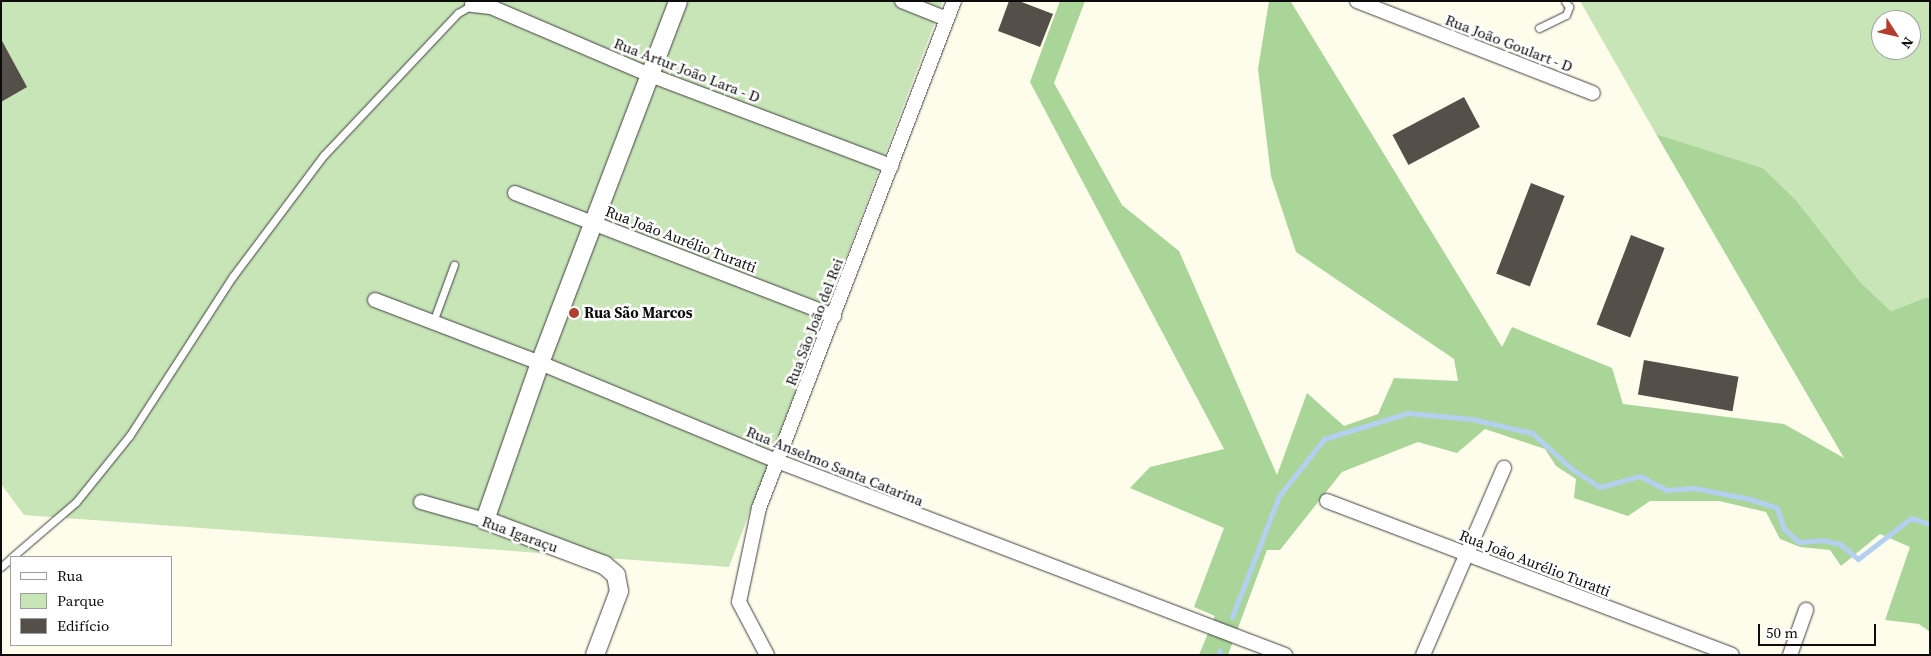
<!DOCTYPE html>
<html>
<head>
<meta charset="utf-8">
<style>
	body { margin:0 }
	#map { position:relative; width:1931px; height:656px; overflow:hidden; background:#fefdec; font-family:"Source Serif 4",serif }
	div>[style] { position:absolute }
	.green>* { inset:0; background:#c8e5b8 }
	.forest>* { inset:0; background:#aad599 }
	.stream>* { height:5px; margin:-2.5px; padding:0 2.5px; transform-origin:2.5px; border-radius:2.5px; background:#b4d0f1 }
	.building>* { inset:0; background:#544f49; transform-origin:0 0 }
	.roads { filter:drop-shadow(0 0 1px #3f3f3f) drop-shadow(0 0 1px #3f3f3f) }
	.service>* { height:7px; margin:-3.5px; padding:0 3.5px; transform-origin:3.5px; border-radius:3.5px; background:#fff }
	.minor>* { height:14px; margin:-7px; padding:0 7px; transform-origin:7px; border-radius:7px; background:#fff }
	.tertiary>* { height:18px; margin:-9px; padding:0 9px; transform-origin:9px; border-radius:9px; background:#fff }
	.dots>* { width:14px; height:14px; translate:-50% -50%; box-sizing:border-box; border:2px solid #fff; border-radius:50% }
	span { translate:-50% -50%; white-space:nowrap; text-align:center; line-height:1.15; -webkit-text-stroke:5px #fff; paint-order:stroke }
	.street-label { font-size:15px; color:#0c0c0c }
	.poi-label { font-size:15px; color:#0c0c0c; font-weight:700 }
	.left { translate:0 -50%; text-align:left }
	.frame { position:absolute; inset:0; border:2px solid #0c0c0c; pointer-events:none }
	.legend { position:absolute; left:10px; top:556px; width:162px; height:90px; box-sizing:border-box; background:#fff; border:1px solid #9e9e9e; margin:0; padding:6px 9px; list-style:none; font-size:15px; color:#0c0c0c }
	.legend li { display:flex; align-items:center; gap:10px; height:25px }
	.legend b { width:25px; border:1px solid #9e9e9e }
	.north { position:absolute; left:1871px; top:10px; width:50px; height:50px; box-sizing:border-box; background:#fff; border:1px solid #9e9e9e; border-radius:50%; rotate:125deg; font-size:14px; font-weight:700; line-height:20px; text-align:center; color:#0c0c0c }
	.north::after { content:''; display:block; margin:auto; width:18px; height:22px; background:#b13e2e; clip-path:polygon(50% 0,100% 100%,50% 72%,0 100%) }
	.scale { position:absolute; left:1758px; top:624px; width:118px; height:22px; box-sizing:border-box; border:2px solid #0c0c0c; border-top:0; padding-left:6px; font-size:15px; line-height:18px; white-space:nowrap; color:#0c0c0c; -webkit-text-stroke:4px #fff; paint-order:stroke }
</style>
</head>
<body>
<div id="map">
	<div class="green">
		<i style="clip-path:polygon(1px 1px,943px 1px,729px 567px,24px 515px,1px 484px)"></i>
		<i style="clip-path:polygon(evenodd,1580px 1px,1930px 1px,1930px 299px,1927px 297px,1891px 311px,1861px 283px,1796px 200px,1763px 168px,1656px 134px,1580px 1px,1881px 20px,1911px 20px,1911px 50px,1881px 50px,1881px 20px)"></i>
	</div>
	<div class="forest">
		<i style="clip-path:polygon(1060px 1px,1085px 1px,1054px 83px,1122px 205px,1179px 251px,1277px 475px,1307px 393px,1344px 426px,1378px 414px,1394px 378px,1458px 381px,1454px 359px,1296px 252px,1271px 176px,1258px 69px,1269px 1px,1291px 2px,1502px 347px,1512px 327px,1612px 368px,1623px 404px,1784px 424px,1844px 458px,1656px 134px,1763px 168px,1796px 200px,1861px 283px,1891px 311px,1927px 297px,1930px 299px,1930px 632px,1919px 624px,1885px 620px,1910px 547px,1880px 534px,1841px 566px,1830px 550px,1800px 547px,1780px 539px,1766px 512px,1719px 501px,1650px 501px,1628px 516px,1574px 498px,1576px 479px,1556px 466px,1545px 449px,1485px 429px,1457px 453px,1418px 442px,1342px 472px,1280px 550px,1267px 550px,1228px 655px,1199px 655px,1215px 616px,1194px 607px,1224px 528px,1130px 488px,1150px 467px,1224px 449px,1030px 82px)"></i>
	</div>
	<div class="stream">
		<i style="left:1232px;top:617px;width:130px;rotate:-68.8deg"></i>
		<i style="left:1279px;top:496px;width:73px;rotate:-51.7deg"></i>
		<i style="left:1324px;top:439px;width:88px;rotate:-17.2deg"></i>
		<i style="left:1408px;top:413px;width:64px;rotate:5.4deg"></i>
		<i style="left:1472px;top:419px;width:62px;rotate:13.1deg"></i>
		<i style="left:1532px;top:433px;width:54px;rotate:42deg"></i>
		<i style="left:1572px;top:469px;width:33px;rotate:33deg"></i>
		<i style="left:1600px;top:487px;width:41px;rotate:-15.4deg"></i>
		<i style="left:1640px;top:476px;width:30px;rotate:28deg"></i>
		<i style="left:1666px;top:490px;width:28px;rotate:-4deg"></i>
		<i style="left:1694px;top:488px;width:57px;rotate:11.1deg"></i>
		<i style="left:1750px;top:499px;width:28px;rotate:18deg"></i>
		<i style="left:1777px;top:508px;width:22px;rotate:72deg"></i>
		<i style="left:1784px;top:529px;width:20px;rotate:41deg"></i>
		<i style="left:1799px;top:542px;width:24px;rotate:-5deg"></i>
		<i style="left:1823px;top:540px;width:17px;rotate:13deg"></i>
		<i style="left:1840px;top:544px;width:23px;rotate:40deg"></i>
		<i style="left:1858px;top:559px;width:67px;rotate:-37.7deg"></i>
		<i style="left:1911px;top:518px;width:20px;rotate:18deg"></i>
		<i style="left:1218px;top:655px;width:5px;rotate:-68deg"></i>
	</div>
	<div class="building">
		<i style="clip-path:polygon(1009px 1px,1019px 1px,1053px 14px,1040px 47px,998px 31px)"></i>
		<i style="clip-path:polygon(1px 39px,27px 87px,1px 102px)"></i>
		<i style="left:1464px;top:97px;width:34px;height:81px;rotate:62deg"></i>
		<i style="left:1531px;top:183px;width:36px;height:97px;rotate:21deg"></i>
		<i style="left:1631px;top:235px;width:36px;height:96px;rotate:21deg"></i>
		<i style="left:1644px;top:360px;width:96px;height:35px;rotate:10deg"></i>
	</div>
	<div class="roads">
		<div class="service">
			<i style="left:1539px;top:28px;width:30px;rotate:-26deg"></i>
			<i style="left:1566px;top:15px;width:9px;rotate:-69deg"></i>
			<i style="left:1569px;top:7px;width:7px;rotate:-124deg"></i>
			<i style="left:433px;top:322px;width:61px;rotate:-69.8deg"></i>
			<i style="left:12px;top:557px;width:84px;rotate:-40.7deg"></i>
			<i style="left:76px;top:502px;width:86px;rotate:-51.1deg"></i>
			<i style="left:130px;top:435px;width:189px;rotate:-57.1deg"></i>
			<i style="left:233px;top:276px;width:151px;rotate:-53.1deg"></i>
			<i style="left:324px;top:155px;width:195px;rotate:-46.7deg"></i>
			<i style="left:458px;top:13px;width:16px;rotate:-30deg"></i>
			<i style="left:1px;top:567px;width:13px;rotate:-42deg"></i>
		</div>
		<div class="minor">
			<i style="left:902px;top:1px;width:48px;rotate:21.8deg"></i>
			<i style="left:1357px;top:1px;width:253px;rotate:21.3deg"></i>
			<i style="left:472px;top:5px;width:19px;rotate:6deg"></i>
			<i style="left:491px;top:7px;width:173px;rotate:23.2deg"></i>
			<i style="left:650px;top:75px;width:258px;rotate:20.7deg"></i>
			<i style="left:515px;top:193px;width:342px;rotate:21.1deg"></i>
			<i style="left:375px;top:300px;width:177px;rotate:20.9deg"></i>
			<i style="left:540px;top:363px;width:256px;rotate:22.5deg"></i>
			<i style="left:777px;top:461px;width:544px;rotate:20.9deg"></i>
			<i style="left:1327px;top:501px;width:433px;rotate:20.8deg"></i>
			<i style="left:421px;top:502px;width:66px;rotate:15.7deg"></i>
			<i style="left:767px;top:655px;width:60px;rotate:-117.8deg"></i>
			<i style="left:739px;top:602px;width:96px;rotate:-78deg"></i>
			<i style="left:759px;top:508px;width:543px;rotate:-68.96deg"></i>
			<i style="left:1423px;top:655px;width:204px;rotate:-66.6deg"></i>
			<i style="left:1790px;top:655px;width:48px;rotate:-70.4deg"></i>
		</div>
		<div class="tertiary">
			<i style="left:595px;top:655px;width:68px;rotate:-69.4deg"></i>
			<i style="left:619px;top:591px;width:16px;rotate:-101deg"></i>
			<i style="left:616px;top:575px;width:16px;rotate:-140deg"></i>
			<i style="left:604px;top:565px;width:127px;rotate:-159.3deg"></i>
			<i style="left:485px;top:520px;width:166px;rotate:-70.7deg"></i>
			<i style="left:540px;top:363px;width:387px;rotate:-69.1deg"></i>
		</div>
	</div>
	<div class="dots">
		<i style="left:574px;top:313px;background:#b13e2e"></i>
	</div>
	<div class="street-label">
		<span style="left:1509px;top:43px;rotate:21deg">Rua João Goulart - D</span>
		<span style="left:687px;top:70px;rotate:21deg">Rua Artur João Lara - D</span>
		<span style="left:681px;top:239px;rotate:21deg">Rua João Aurélio Turatti</span>
		<span style="left:814px;top:322px;rotate:-69deg">Rua São João del Rei</span>
		<span style="left:835px;top:466px;rotate:22deg">Rua Anselmo Santa Catarina</span>
		<span style="left:520px;top:534px;rotate:20deg">Rua Igaraçu</span>
		<span style="left:1535px;top:563px;rotate:21deg">Rua João Aurélio Turatti</span>
	</div>
	<div class="poi-label">
		<span class="left" style="left:584px;top:313px">Rua São Marcos</span>
	</div>
	<div class="frame"></div>
	<ul class="legend">
	<li><b style="height:6px;background:#fff"></b>Rua</li>
	<li><b style="height:14px;background:#c8e5b8"></b>Parque</li>
	<li><b style="height:14px;background:#544f49"></b>Edifício</li>
	</ul>
	<div class="north">N</div>
	<div class="scale">50 m</div>
</div>
</body>
</html>
